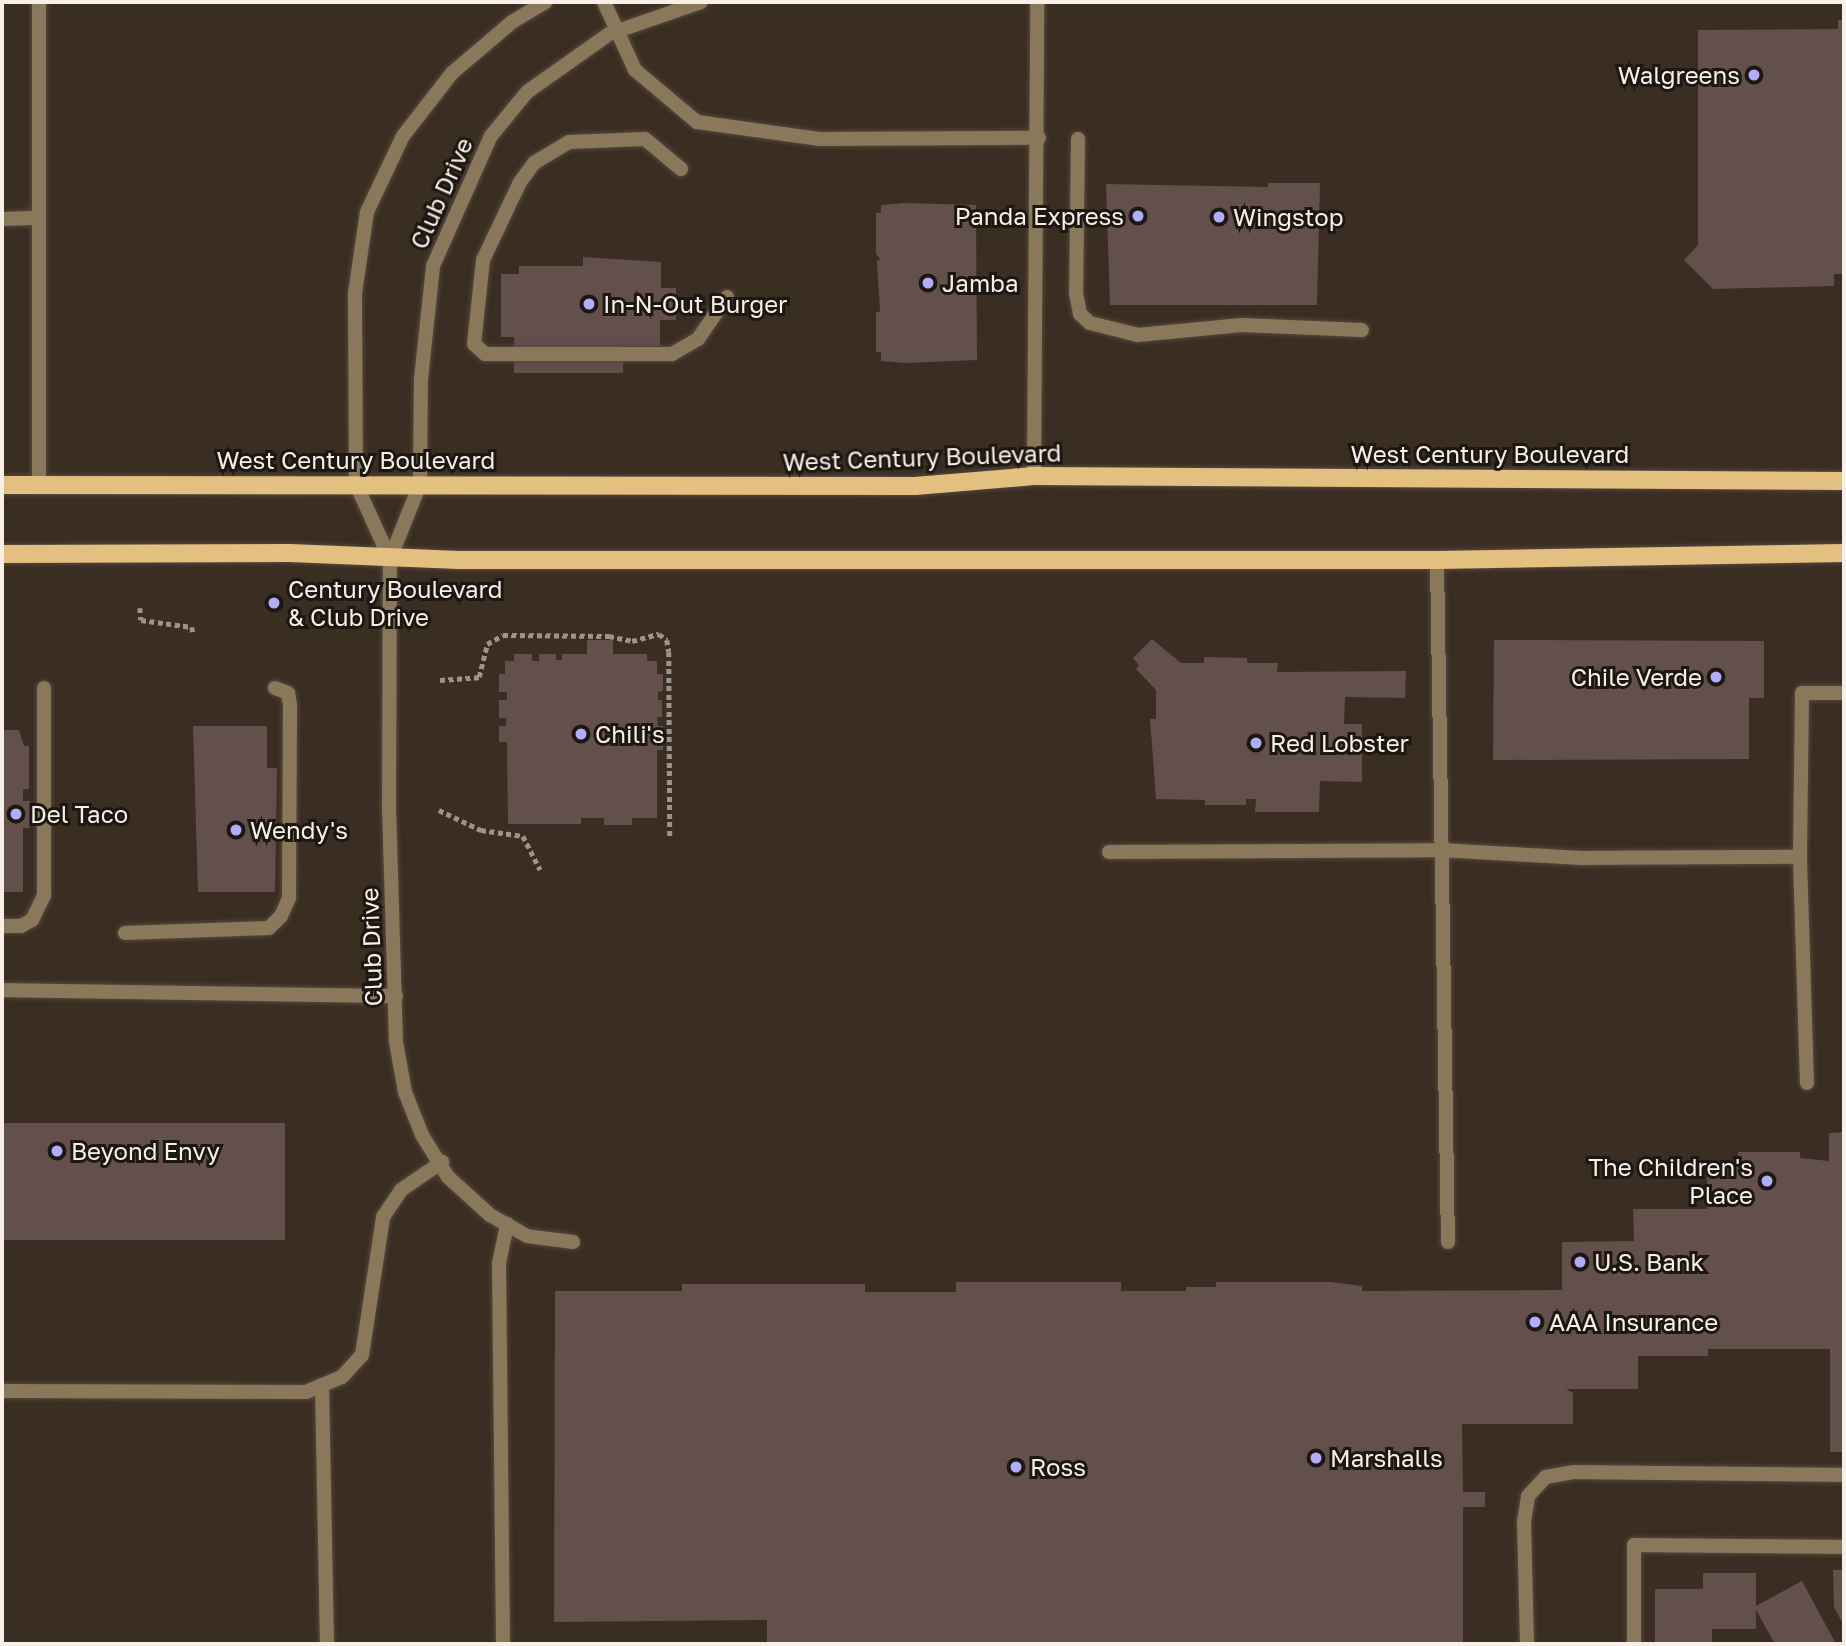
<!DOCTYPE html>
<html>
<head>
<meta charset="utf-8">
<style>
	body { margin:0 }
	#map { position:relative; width:1846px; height:1646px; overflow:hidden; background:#3a2d22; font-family:"Golos Text",sans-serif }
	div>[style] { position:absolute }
	.building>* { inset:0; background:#63504c; transform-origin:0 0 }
	.path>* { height:4.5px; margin-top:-2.25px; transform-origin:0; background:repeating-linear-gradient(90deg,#9e938a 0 5px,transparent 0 8.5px) }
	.roads { filter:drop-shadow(0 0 2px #55483e) drop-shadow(0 0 2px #55483e) }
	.service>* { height:14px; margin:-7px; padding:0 7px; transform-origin:7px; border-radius:7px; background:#8a785a }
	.minor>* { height:14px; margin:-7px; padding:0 7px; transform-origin:7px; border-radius:7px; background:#8a785a }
	.primary>* { height:18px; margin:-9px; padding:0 9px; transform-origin:9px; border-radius:9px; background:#e4c080 }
	.dots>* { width:19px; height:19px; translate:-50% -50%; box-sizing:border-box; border:4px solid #1d1712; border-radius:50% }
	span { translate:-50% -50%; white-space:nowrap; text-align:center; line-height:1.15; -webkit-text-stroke:6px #1d1712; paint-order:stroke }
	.poi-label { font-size:24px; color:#f8efe8 }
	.right { translate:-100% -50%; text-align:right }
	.left { translate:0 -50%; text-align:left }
	.street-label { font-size:24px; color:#f8efe8 }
	.frame { position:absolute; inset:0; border:4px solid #f8efe8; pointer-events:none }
</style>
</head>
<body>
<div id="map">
	<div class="building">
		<i style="clip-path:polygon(1838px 20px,1844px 20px,1844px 274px,1834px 274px,1834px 286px,1713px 289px,1684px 260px,1698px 245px,1698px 30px,1838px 29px)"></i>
		<i style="clip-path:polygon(1268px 183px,1320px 183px,1317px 305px,1110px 305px,1106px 184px,1268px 187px)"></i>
		<i style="clip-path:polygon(905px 203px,976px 205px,977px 360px,905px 363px,881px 361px,881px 352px,876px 352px,876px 312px,880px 312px,877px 260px,881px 260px,876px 254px,876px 213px,881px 213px,881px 205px)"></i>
		<i style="clip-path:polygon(583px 257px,661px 262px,661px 288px,676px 288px,676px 320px,660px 320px,660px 346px,623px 346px,623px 373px,514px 373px,514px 337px,501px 337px,501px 274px,519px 274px,519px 266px,583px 266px)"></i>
		<i style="clip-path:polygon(1152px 639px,1181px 663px,1204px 663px,1204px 657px,1247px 658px,1247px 663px,1278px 663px,1277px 672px,1406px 671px,1405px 698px,1345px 697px,1344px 724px,1362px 724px,1362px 782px,1320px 781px,1319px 812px,1255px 812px,1256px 799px,1246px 799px,1246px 805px,1205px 805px,1205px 800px,1156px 799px,1150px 719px,1156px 719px,1156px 690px,1136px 669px,1139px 665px,1133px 658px)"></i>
		<i style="clip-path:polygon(587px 640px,613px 640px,613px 654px,647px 654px,647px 661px,657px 661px,657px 674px,663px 674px,663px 691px,658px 692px,658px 700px,662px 700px,662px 717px,657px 717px,658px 726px,663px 726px,663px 750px,657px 750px,657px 818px,632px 818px,632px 825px,604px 825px,604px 818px,581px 818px,581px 824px,508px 824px,507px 742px,499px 742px,499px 726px,506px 726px,506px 718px,499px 718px,499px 700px,507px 700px,507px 692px,499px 692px,499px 674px,505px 674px,505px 661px,514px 661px,514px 654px,532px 654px,532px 661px,539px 661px,539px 654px,556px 654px,556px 660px,562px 660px,562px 654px,587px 654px)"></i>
		<i style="clip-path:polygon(1494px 640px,1764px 641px,1764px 698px,1749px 698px,1749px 759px,1493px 760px)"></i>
		<i style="clip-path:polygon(193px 726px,267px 726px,267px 768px,277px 768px,275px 892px,198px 892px)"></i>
		<i style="clip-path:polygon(2px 730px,19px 730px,24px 746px,29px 746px,29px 789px,23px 789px,23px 801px,30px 801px,30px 828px,23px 828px,23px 892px,2px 892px)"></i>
		<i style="left:285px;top:1123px;width:117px;height:283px;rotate:90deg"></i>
		<i style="clip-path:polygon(1844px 1132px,1844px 1452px,1830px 1452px,1830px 1349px,1708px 1349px,1708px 1356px,1638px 1356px,1638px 1389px,1566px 1389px,1573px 1393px,1573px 1424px,1462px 1424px,1463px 1492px,1485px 1492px,1485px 1507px,1463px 1507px,1463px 1644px,767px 1644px,767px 1620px,554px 1622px,555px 1291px,682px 1291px,682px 1284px,865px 1284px,865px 1292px,956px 1292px,956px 1282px,1121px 1282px,1121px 1291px,1186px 1291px,1186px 1287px,1216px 1287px,1216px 1282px,1331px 1282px,1362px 1286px,1362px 1291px,1562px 1290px,1562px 1242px,1634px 1241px,1633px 1209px,1707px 1209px,1707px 1161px,1738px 1161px,1738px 1152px,1800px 1152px,1800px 1158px,1829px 1161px,1829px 1133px)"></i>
		<i style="clip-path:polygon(1833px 1570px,1844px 1570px,1844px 1626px,1834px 1607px)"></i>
		<i style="clip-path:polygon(1703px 1573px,1756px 1573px,1756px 1606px,1802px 1581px,1836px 1644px,1775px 1644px,1756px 1610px,1756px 1629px,1712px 1629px,1712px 1644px,1655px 1644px,1655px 1589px,1703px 1589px)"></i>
	</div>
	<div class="path">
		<i style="left:140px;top:608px;width:12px;rotate:85deg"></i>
		<i style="left:141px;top:620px;width:51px;rotate:7.8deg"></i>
		<i style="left:192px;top:627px;width:6px;rotate:81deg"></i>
		<i style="left:440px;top:680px;width:39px;rotate:-4deg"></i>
		<i style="left:479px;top:677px;width:34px;rotate:-76deg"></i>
		<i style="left:487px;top:644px;width:18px;rotate:-29deg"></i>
		<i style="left:503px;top:635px;width:106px;rotate:0.5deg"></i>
		<i style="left:609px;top:636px;width:24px;rotate:12deg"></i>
		<i style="left:632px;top:641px;width:28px;rotate:-15deg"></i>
		<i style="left:659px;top:634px;width:10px;rotate:37deg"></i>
		<i style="left:667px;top:640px;width:12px;rotate:81deg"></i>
		<i style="left:669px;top:652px;width:184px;rotate:89.7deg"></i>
		<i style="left:439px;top:810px;width:47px;rotate:25.5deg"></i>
		<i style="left:481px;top:830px;width:42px;rotate:8.1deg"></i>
		<i style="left:523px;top:836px;width:38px;rotate:63deg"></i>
	</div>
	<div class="roads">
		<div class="service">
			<i style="left:39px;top:2px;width:482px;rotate:90deg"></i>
			<i style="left:604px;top:2px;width:75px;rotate:65.5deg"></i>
			<i style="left:635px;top:70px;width:81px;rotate:40deg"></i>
			<i style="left:697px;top:122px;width:123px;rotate:7.9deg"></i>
			<i style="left:819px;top:139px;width:220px;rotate:-0.3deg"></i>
			<i style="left:1078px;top:139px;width:154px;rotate:90.7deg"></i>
			<i style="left:1076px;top:293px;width:21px;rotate:79deg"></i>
			<i style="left:1080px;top:314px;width:13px;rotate:42deg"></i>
			<i style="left:1090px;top:323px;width:49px;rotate:14deg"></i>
			<i style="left:1138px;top:335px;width:104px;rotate:-5.5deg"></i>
			<i style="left:1242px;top:325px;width:120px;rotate:2.4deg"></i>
			<i style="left:681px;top:169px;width:47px;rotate:-140.2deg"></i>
			<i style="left:645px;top:139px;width:76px;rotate:177.7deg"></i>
			<i style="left:569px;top:142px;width:41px;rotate:149deg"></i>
			<i style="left:534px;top:163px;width:24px;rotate:126deg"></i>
			<i style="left:520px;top:182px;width:86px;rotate:115.4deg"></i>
			<i style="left:483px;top:260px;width:84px;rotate:96.1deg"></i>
			<i style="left:474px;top:344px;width:15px;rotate:42deg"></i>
			<i style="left:485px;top:354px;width:187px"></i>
			<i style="left:672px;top:354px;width:30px;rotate:-30deg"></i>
			<i style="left:698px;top:339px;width:51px;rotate:-55.4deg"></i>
			<i style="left:2px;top:219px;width:37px;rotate:-2deg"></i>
			<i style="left:1034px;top:476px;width:474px;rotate:-89.6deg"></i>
			<i style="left:1437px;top:560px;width:682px;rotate:89.08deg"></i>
			<i style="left:1109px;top:852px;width:331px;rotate:-0.3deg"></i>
			<i style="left:1440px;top:850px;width:142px;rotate:3.2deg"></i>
			<i style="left:1582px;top:858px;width:218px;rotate:-0.3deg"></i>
			<i style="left:2px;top:926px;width:19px"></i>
			<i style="left:21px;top:926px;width:13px;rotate:-29deg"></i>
			<i style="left:32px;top:920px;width:28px;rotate:-64deg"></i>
			<i style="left:44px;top:895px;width:207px;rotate:-90deg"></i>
			<i style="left:125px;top:933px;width:144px;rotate:-2deg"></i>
			<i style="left:269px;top:928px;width:17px;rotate:-45deg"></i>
			<i style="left:281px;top:916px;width:20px;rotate:-66deg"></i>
			<i style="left:289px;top:898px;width:193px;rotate:-89.7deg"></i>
			<i style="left:290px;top:705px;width:12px;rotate:-99deg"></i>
			<i style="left:288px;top:693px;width:14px;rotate:-159deg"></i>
			<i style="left:2px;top:990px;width:394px;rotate:0.9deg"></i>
			<i style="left:1807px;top:1083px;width:226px;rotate:-91.8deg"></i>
			<i style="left:1800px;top:857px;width:164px;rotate:-89.3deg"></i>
			<i style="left:1802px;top:693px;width:42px"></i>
			<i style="left:322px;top:1385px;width:259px;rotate:88.9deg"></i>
			<i style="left:2px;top:1391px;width:304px;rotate:0.2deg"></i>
			<i style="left:306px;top:1392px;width:39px;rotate:-23deg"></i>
			<i style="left:342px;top:1377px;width:30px;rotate:-48deg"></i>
			<i style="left:362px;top:1355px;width:140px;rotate:-81.3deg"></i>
			<i style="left:383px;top:1217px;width:32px;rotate:-56deg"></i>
			<i style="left:401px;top:1190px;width:50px;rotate:-34.3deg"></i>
			<i style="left:503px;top:1644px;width:381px;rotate:-90.6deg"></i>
			<i style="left:499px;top:1263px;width:40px;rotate:-78deg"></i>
			<i style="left:1527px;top:1644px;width:122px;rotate:-91.4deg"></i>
			<i style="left:1524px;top:1522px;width:26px;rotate:-81deg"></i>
			<i style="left:1528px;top:1496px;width:26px;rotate:-47deg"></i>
			<i style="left:1546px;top:1477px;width:29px;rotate:-10deg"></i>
			<i style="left:1575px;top:1472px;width:269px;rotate:0.6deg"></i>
			<i style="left:1634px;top:1644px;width:99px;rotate:-90deg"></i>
			<i style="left:1634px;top:1545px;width:210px;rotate:0.5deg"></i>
		</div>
		<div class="minor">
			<i style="left:390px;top:559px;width:82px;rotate:-114.4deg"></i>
			<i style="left:356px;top:484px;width:191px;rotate:-90.3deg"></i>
			<i style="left:355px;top:293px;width:82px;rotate:-81.6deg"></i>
			<i style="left:367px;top:212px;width:84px;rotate:-64.7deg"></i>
			<i style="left:403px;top:136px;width:80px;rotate:-52.1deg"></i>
			<i style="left:452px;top:73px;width:79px;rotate:-40.4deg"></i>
			<i style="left:512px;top:22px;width:39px;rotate:-31deg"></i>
			<i style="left:573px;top:1242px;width:46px;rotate:-172.6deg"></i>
			<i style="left:527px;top:1236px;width:43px;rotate:-150.4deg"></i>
			<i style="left:490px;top:1215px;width:57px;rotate:-137.9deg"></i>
			<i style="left:448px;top:1177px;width:49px;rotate:-121.8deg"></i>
			<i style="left:422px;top:1135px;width:46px;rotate:-111.6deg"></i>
			<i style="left:405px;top:1092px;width:51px;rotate:-100.2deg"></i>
			<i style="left:396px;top:1042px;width:230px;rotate:-91.7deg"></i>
			<i style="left:389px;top:812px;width:253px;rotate:-89.8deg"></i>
			<i style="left:390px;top:559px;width:81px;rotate:-68.2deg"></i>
			<i style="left:420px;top:484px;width:105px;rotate:-89.5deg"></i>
			<i style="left:421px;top:379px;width:114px;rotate:-83.9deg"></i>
			<i style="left:433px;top:266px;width:142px;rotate:-66deg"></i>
			<i style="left:491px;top:136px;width:57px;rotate:-50.7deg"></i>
			<i style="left:527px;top:92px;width:100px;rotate:-35.3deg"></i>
			<i style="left:609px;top:34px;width:97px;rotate:-19.2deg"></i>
		</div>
		<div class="primary">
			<i style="left:2px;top:485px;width:913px;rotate:0.06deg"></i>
			<i style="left:915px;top:486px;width:119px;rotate:-4.8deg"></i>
			<i style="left:1034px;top:476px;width:810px;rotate:0.35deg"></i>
			<i style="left:2px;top:554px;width:288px;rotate:-0.2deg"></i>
			<i style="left:290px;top:553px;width:169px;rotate:2.4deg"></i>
			<i style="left:459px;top:560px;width:978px"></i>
			<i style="left:1437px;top:560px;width:407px;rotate:-1deg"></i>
		</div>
	</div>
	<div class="dots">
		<i style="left:1754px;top:75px;background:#b1adfa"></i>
		<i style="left:1138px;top:216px;background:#b1adfa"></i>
		<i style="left:1219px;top:217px;background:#b1adfa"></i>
		<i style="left:928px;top:283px;background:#b1adfa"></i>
		<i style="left:589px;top:304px;background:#b1adfa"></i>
		<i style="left:274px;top:603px;background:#b1adfa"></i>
		<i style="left:1716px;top:677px;background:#b1adfa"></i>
		<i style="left:581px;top:734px;background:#b1adfa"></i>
		<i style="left:1256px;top:743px;background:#b1adfa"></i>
		<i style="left:16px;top:814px;background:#b1adfa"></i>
		<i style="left:236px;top:830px;background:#b1adfa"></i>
		<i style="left:57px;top:1151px;background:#b1adfa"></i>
		<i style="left:1767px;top:1181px;background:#b1adfa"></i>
		<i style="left:1580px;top:1262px;background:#b1adfa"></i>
		<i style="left:1535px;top:1322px;background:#b1adfa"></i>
		<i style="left:1316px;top:1458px;background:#b1adfa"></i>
		<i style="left:1016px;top:1467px;background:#b1adfa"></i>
	</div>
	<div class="poi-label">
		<span class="right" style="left:1740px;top:75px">Walgreens</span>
		<span class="right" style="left:1124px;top:216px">Panda Express</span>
		<span class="left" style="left:1233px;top:217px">Wingstop</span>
		<span class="left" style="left:942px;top:283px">Jamba</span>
		<span class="left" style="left:603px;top:304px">In-N-Out Burger</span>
		<span class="left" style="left:288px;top:603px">Century Boulevard<br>&amp; Club Drive</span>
		<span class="right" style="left:1702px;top:677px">Chile Verde</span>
		<span class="left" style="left:595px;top:734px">Chili's</span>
		<span class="left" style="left:1270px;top:743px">Red Lobster</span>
		<span class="left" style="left:30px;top:814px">Del Taco</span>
		<span class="left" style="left:250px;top:830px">Wendy's</span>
		<span class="left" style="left:71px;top:1151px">Beyond Envy</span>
		<span class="right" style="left:1753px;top:1181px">The Children's<br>Place</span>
		<span class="left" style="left:1594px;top:1262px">U.S. Bank</span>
		<span class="left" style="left:1549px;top:1322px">AAA Insurance</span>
		<span class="left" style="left:1330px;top:1458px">Marshalls</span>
		<span class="left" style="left:1030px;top:1467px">Ross</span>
	</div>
	<div class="street-label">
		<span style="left:441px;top:193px;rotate:-66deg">Club Drive</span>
		<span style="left:1490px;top:454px">West Century Boulevard</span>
		<span style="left:922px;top:457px;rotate:-2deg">West Century Boulevard</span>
		<span style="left:356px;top:460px">West Century Boulevard</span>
		<span style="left:371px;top:947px;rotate:-92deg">Club Drive</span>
	</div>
	<div class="frame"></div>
</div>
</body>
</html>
